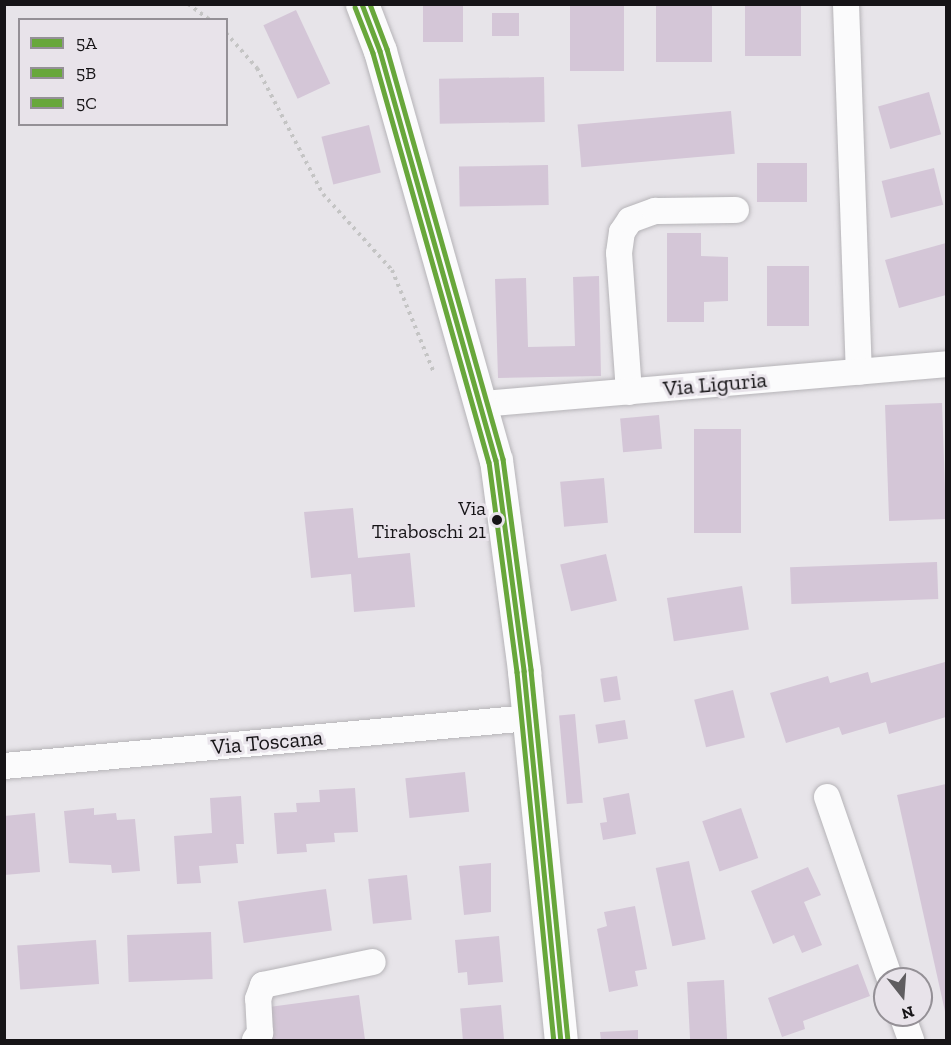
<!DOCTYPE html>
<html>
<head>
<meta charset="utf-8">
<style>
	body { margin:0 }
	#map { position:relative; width:951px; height:1045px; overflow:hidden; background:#e7e4e9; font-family:"Zilla Slab",serif }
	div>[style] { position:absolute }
	.building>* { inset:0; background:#d4c6d7; transform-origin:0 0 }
	.path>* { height:4px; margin-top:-2px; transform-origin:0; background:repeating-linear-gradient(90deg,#c4c4c4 0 3px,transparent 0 7.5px) }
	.roads { filter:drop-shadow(0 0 2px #b6b4b8) drop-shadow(0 0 2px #b6b4b8) }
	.street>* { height:26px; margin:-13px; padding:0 13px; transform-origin:13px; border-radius:13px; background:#fbfbfc }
	.secondary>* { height:33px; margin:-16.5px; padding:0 16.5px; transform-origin:16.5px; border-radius:16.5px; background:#fbfbfc }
	.bus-1>* { height:4.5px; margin:-2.25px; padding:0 2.25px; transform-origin:2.25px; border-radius:2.25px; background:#68a73b }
	.bus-2>* { height:4.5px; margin:-2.25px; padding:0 2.25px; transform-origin:2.25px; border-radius:2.25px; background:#68a73b }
	.bus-3>* { height:4.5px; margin:-2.25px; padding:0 2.25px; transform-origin:2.25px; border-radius:2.25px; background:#68a73b }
	.dots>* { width:16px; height:16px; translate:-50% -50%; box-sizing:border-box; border:3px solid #e8e3ea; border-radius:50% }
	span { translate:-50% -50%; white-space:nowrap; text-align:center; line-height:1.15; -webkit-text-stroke:6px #e8e3ea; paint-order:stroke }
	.bus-label { font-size:20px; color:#161417 }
	.right { translate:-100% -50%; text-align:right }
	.street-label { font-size:22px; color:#161417 }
	.frame { position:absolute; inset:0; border:6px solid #161417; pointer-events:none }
	.legend { position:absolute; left:18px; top:18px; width:210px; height:108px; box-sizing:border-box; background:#e8e3ea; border:2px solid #949096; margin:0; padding:8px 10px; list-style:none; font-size:18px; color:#161417 }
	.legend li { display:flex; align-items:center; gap:12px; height:30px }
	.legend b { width:30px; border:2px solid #949096 }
	.north { position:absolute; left:873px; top:967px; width:60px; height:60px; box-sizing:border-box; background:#e8e3ea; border:2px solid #949096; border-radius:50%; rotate:163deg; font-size:16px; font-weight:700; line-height:24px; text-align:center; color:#161417 }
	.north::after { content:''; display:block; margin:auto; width:21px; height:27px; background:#5f5d60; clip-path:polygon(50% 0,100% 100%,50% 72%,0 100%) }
</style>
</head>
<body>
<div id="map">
	<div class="building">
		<i style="left:423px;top:4px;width:40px;height:38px"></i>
		<i style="left:570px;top:4px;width:54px;height:67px"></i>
		<i style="left:656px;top:4px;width:56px;height:58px"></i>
		<i style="left:745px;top:4px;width:56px;height:52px"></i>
		<i style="left:296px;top:10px;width:81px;height:36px;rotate:65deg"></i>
		<i style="left:519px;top:13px;width:23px;height:27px;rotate:90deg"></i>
		<i style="left:544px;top:77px;width:45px;height:105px;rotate:89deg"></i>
		<i style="left:929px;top:92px;width:44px;height:53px;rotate:74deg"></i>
		<i style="left:731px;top:111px;width:43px;height:154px;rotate:85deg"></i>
		<i style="left:369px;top:125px;width:49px;height:49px;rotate:76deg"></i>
		<i style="left:757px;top:163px;width:50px;height:39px"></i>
		<i style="left:548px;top:165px;width:40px;height:89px;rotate:89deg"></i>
		<i style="left:934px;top:168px;width:38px;height:54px;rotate:76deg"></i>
		<i style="clip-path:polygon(667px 233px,701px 233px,701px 256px,728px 257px,728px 301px,704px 302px,704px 322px,667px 322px)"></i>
		<i style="clip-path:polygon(946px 243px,946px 295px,899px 308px,885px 260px)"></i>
		<i style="left:767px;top:266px;width:42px;height:60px"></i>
		<i style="clip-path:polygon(599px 276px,601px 376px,498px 378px,495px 279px,526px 278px,528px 347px,575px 346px,573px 277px)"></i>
		<i style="left:942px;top:403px;width:116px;height:57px;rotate:88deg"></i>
		<i style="left:659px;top:415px;width:34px;height:39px;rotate:85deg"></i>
		<i style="left:694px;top:429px;width:47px;height:104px"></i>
		<i style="left:604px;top:478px;width:45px;height:44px;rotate:85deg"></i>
		<i style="clip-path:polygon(353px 508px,358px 558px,410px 553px,415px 607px,354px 612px,351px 574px,311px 578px,304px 512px)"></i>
		<i style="left:606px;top:554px;width:48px;height:47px;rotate:77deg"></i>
		<i style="left:937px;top:562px;width:37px;height:147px;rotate:88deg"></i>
		<i style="left:742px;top:586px;width:44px;height:76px;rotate:81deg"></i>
		<i style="clip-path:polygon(945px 662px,946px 717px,889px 734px,886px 722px,842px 735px,839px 727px,786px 743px,770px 693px,828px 676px,830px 683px,868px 672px,871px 683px)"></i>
		<i style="left:617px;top:676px;width:24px;height:17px;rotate:81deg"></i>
		<i style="left:733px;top:690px;width:49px;height:40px;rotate:76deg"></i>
		<i style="left:575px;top:714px;width:89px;height:16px;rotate:85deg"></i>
		<i style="left:625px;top:720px;width:19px;height:30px;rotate:81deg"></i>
		<i style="left:465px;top:772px;width:40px;height:60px;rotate:84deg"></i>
		<i style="clip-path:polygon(946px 784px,946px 1016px,897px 795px)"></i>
		<i style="clip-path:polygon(355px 788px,358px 832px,334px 833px,335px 842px,306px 844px,307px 852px,277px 854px,274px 813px,297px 812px,296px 803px,320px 802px,319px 790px)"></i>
		<i style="clip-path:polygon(629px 793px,636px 834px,603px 840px,600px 823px,607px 822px,603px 798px)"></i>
		<i style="clip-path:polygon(241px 796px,244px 844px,236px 844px,238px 863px,199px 866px,201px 883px,177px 884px,174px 836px,212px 833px,210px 798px)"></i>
		<i style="clip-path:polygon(94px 808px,94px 815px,116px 813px,117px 820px,135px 819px,140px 871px,112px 873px,111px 865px,69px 863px,64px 811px)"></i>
		<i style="left:741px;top:808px;width:53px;height:41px;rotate:71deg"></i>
		<i style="clip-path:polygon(35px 813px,40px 872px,4px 875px,4px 816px)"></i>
		<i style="left:689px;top:861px;width:80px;height:34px;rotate:78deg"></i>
		<i style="clip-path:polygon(491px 863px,491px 912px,464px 915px,459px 866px)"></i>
		<i style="clip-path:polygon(808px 867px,821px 895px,804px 902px,822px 945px,802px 953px,794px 935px,773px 944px,751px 891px)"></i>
		<i style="left:407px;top:875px;width:45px;height:39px;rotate:84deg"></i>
		<i style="left:326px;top:889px;width:42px;height:89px;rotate:82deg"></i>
		<i style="clip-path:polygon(635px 906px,647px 969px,635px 971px,638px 986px,609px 992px,597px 929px,607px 926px,604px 912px)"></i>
		<i style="left:211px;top:932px;width:47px;height:84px;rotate:88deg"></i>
		<i style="clip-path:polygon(499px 936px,503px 982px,468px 985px,467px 972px,458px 973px,455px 940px)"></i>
		<i style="left:96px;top:940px;width:44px;height:79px;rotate:86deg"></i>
		<i style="clip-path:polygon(858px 964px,870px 996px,803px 1021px,805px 1029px,782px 1037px,768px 998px)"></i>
		<i style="left:724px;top:980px;width:60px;height:37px;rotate:87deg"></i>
		<i style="clip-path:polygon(359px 995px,365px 1040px,273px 1040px,269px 1007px)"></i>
		<i style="left:501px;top:1005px;width:35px;height:41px;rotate:85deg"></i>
		<i style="clip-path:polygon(638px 1030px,638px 1040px,601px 1040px,600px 1032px)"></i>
	</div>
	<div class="path">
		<i style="left:188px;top:4px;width:27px;rotate:36deg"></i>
		<i style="left:226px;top:33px;width:47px;rotate:48.5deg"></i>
		<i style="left:257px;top:68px;width:142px;rotate:62.4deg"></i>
		<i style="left:323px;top:194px;width:103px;rotate:47.8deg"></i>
		<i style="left:392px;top:270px;width:111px;rotate:67.8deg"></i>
	</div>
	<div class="roads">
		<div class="street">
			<i style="left:846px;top:4px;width:368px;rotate:88deg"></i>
			<i style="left:629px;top:392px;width:139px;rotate:-94.1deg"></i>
			<i style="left:619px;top:253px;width:21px;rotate:-82deg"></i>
			<i style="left:622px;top:232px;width:14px;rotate:-56deg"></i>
			<i style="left:630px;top:220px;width:27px;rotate:-20deg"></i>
			<i style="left:655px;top:211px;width:81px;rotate:-0.7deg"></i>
			<i style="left:482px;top:404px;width:466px;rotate:-4.9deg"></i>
			<i style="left:4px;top:766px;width:527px;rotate:-5.22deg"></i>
			<i style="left:827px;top:797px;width:193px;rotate:70.9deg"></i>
			<i style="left:902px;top:1015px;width:27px;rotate:70deg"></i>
			<i style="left:255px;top:1040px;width:9px;rotate:-54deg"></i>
			<i style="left:260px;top:1033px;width:34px;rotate:-93deg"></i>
			<i style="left:258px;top:999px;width:15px;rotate:-70deg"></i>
			<i style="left:263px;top:985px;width:112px;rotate:-11.8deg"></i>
		</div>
		<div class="secondary">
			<i style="left:362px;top:4px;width:50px;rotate:69deg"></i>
			<i style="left:380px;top:51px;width:425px;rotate:74.2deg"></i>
			<i style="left:496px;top:460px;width:213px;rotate:82.4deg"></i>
			<i style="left:524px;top:671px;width:371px;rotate:84.3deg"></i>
		</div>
	</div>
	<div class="bus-1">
		<i style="left:362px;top:4px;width:50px;rotate:69deg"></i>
		<i style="left:380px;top:51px;width:425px;rotate:74.2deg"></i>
		<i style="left:496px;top:460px;width:213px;rotate:82.4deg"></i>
		<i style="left:524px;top:671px;width:371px;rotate:84.3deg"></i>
	</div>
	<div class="bus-2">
		<i style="left:355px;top:7px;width:49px;rotate:68.6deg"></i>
		<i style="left:373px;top:53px;width:425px;rotate:74.2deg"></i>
		<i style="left:489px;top:462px;width:212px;rotate:82.4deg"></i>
		<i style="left:517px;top:672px;width:370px;rotate:84.3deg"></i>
	</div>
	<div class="bus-3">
		<i style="left:370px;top:4px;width:48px;rotate:69.3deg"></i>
		<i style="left:387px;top:49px;width:426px;rotate:74.2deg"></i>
		<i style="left:503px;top:459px;width:213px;rotate:82.4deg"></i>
		<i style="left:531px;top:670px;width:371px;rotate:84.3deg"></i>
	</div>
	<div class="dots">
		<i style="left:497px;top:520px;background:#161417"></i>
	</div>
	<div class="bus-label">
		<span class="right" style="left:486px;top:520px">Via<br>Tiraboschi 21</span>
	</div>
	<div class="street-label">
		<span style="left:715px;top:384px;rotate:-5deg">Via Liguria</span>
		<span style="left:267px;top:742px;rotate:-5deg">Via Toscana</span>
	</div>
	<div class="frame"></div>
	<ul class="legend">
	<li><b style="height:8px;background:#68a73b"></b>5A</li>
	<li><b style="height:8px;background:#68a73b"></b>5B</li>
	<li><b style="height:8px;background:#68a73b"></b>5C</li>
	</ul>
	<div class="north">N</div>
</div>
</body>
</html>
